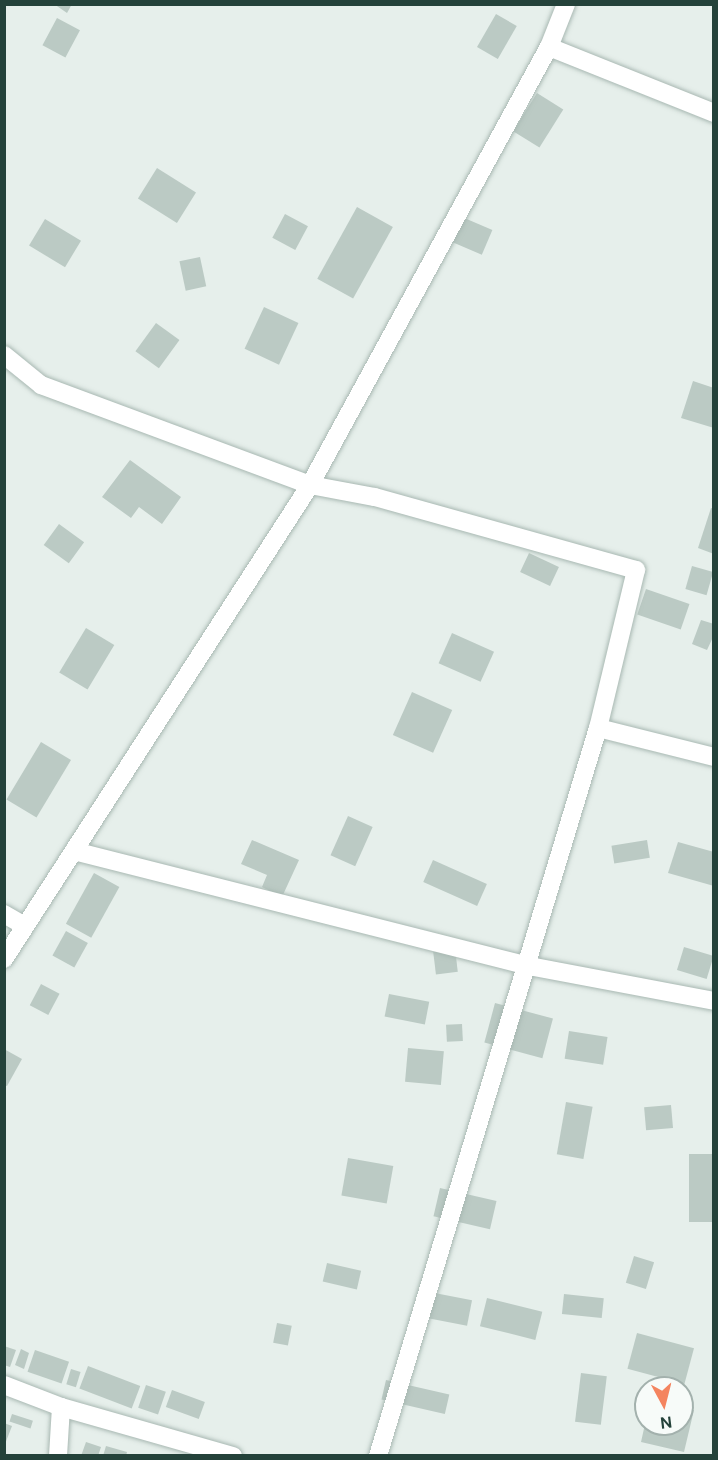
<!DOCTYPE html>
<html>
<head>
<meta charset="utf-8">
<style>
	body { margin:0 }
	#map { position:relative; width:718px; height:1460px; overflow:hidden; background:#e6efeb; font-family:"DM Sans",sans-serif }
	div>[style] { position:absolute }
	.building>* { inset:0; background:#bbcac4; transform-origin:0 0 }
	.roads { filter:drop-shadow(0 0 2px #a8b8b2) drop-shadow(0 0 2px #a8b8b2) }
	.minor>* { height:18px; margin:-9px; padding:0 9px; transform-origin:9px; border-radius:9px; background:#fff }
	span { translate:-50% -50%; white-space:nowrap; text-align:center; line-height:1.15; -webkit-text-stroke:6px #f7fbf9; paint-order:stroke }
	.frame { position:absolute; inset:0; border:6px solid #24423a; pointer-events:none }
	.north { position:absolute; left:634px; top:1376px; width:60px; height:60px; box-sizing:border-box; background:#f7fbf9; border:2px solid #a3b1ad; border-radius:50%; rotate:173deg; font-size:16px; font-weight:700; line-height:24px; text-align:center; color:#24423a }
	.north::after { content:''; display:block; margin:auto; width:21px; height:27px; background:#f4845f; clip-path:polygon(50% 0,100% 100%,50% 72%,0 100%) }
</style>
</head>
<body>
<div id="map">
	<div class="building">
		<i style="clip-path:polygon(54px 4px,72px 4px,67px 13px)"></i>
		<i style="left:496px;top:14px;width:24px;height:38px;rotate:30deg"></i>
		<i style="left:57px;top:18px;width:26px;height:31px;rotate:28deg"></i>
		<i style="left:537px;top:93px;width:31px;height:45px;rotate:32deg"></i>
		<i style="left:157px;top:168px;width:46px;height:36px;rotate:32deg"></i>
		<i style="left:357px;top:207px;width:41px;height:82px;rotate:29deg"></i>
		<i style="left:285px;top:214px;width:26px;height:27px;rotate:28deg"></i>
		<i style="left:462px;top:217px;width:33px;height:27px;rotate:23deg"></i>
		<i style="left:45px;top:219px;width:42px;height:31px;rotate:31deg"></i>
		<i style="left:200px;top:257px;width:30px;height:21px;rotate:78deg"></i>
		<i style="left:264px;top:307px;width:38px;height:46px;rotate:25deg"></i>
		<i style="left:156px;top:323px;width:29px;height:35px;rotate:36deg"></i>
		<i style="clip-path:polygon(693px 381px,714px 388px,714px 428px,681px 418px)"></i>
		<i style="clip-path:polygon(130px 460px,181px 497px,162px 524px,139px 507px,131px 518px,102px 497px)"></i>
		<i style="clip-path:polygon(711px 508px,714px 509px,714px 554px,698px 548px)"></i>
		<i style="left:59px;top:524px;width:31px;height:26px;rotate:36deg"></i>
		<i style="left:529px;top:553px;width:33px;height:21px;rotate:25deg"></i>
		<i style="left:692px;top:566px;width:22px;height:24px;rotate:16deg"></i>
		<i style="left:646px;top:589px;width:46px;height:27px;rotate:19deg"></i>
		<i style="clip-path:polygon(701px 620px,714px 624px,714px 635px,707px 650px,692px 644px)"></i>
		<i style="left:86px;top:628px;width:33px;height:52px;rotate:31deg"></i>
		<i style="left:452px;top:633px;width:46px;height:33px;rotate:24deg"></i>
		<i style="left:412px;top:692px;width:44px;height:47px;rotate:24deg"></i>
		<i style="left:41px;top:742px;width:35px;height:67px;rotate:31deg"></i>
		<i style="left:348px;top:816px;width:27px;height:43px;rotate:24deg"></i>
		<i style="clip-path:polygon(252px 840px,299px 860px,282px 897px,262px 887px,267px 875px,241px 864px)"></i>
		<i style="left:647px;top:840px;width:18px;height:36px;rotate:81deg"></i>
		<i style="clip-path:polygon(678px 842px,714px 852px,714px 886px,668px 873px)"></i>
		<i style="left:433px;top:860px;width:59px;height:24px;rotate:24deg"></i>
		<i style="left:94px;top:873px;width:29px;height:58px;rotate:29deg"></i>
		<i style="left:66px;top:931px;width:25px;height:28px;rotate:29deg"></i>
		<i style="left:684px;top:947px;width:31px;height:24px;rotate:17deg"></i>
		<i style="left:455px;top:949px;width:23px;height:22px;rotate:83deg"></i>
		<i style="left:41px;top:984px;width:21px;height:24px;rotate:28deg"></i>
		<i style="left:389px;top:994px;width:41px;height:23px;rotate:11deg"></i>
		<i style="left:495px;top:1003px;width:60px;height:41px;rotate:15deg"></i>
		<i style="left:462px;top:1024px;width:17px;height:16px;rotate:87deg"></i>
		<i style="left:569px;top:1031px;width:39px;height:28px;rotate:9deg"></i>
		<i style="left:408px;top:1048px;width:36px;height:34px;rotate:5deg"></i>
		<i style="clip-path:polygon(4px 1049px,22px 1059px,7px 1086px,4px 1085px)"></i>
		<i style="left:566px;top:1102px;width:27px;height:53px;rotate:10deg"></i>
		<i style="left:671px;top:1105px;width:23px;height:27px;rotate:85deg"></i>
		<i style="left:714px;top:1154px;width:68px;height:25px;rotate:90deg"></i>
		<i style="left:348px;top:1158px;width:46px;height:38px;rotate:10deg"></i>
		<i style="left:440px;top:1188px;width:58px;height:29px;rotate:13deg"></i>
		<i style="left:634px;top:1256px;width:21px;height:28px;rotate:17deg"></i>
		<i style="left:327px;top:1263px;width:35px;height:19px;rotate:13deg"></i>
		<i style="left:419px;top:1290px;width:54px;height:26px;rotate:11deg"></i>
		<i style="left:564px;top:1294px;width:40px;height:20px;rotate:6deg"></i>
		<i style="left:487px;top:1298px;width:57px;height:29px;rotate:14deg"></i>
		<i style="left:277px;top:1323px;width:15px;height:20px;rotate:11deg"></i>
		<i style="left:637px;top:1333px;width:59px;height:37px;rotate:15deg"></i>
		<i style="clip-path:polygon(4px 1346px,16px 1350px,10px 1367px,4px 1365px)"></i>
		<i style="clip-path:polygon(21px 1349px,29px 1353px,24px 1369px,15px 1365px)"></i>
		<i style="left:35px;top:1350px;width:36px;height:23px;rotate:19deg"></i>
		<i style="left:88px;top:1366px;width:56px;height:24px;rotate:21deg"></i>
		<i style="left:71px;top:1369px;width:10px;height:16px;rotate:17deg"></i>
		<i style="left:581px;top:1373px;width:26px;height:49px;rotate:7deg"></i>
		<i style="left:386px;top:1380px;width:65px;height:20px;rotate:13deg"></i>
		<i style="left:146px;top:1385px;width:21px;height:24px;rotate:19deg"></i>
		<i style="left:172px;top:1390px;width:35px;height:18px;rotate:20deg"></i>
		<i style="clip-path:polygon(682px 1407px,694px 1410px,684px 1452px,641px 1442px,645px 1424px,682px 1424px)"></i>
		<i style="left:12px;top:1414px;width:22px;height:8px;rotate:18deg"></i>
		<i style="clip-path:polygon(4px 1423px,12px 1426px,5px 1444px,4px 1444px)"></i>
		<i style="clip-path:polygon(86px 1442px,101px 1447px,98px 1456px,81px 1456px)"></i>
		<i style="clip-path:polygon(106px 1446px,127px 1452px,126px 1456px,103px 1456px)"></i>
	</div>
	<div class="roads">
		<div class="minor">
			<i style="left:549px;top:47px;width:178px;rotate:21.8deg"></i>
			<i style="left:4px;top:355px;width:48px;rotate:39deg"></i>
			<i style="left:41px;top:385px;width:287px;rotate:20.4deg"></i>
			<i style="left:310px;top:485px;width:66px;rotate:10.5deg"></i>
			<i style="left:375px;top:497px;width:271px;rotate:15.6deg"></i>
			<i style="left:636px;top:570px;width:163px;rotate:103.5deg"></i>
			<i style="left:598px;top:728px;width:120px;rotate:14deg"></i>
			<i style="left:74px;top:851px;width:464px;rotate:14.2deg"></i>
			<i style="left:524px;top:965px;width:193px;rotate:10.7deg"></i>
			<i style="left:4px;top:914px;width:24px;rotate:30deg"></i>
			<i style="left:4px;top:959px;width:564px;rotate:-57.15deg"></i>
			<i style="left:310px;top:485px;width:499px;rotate:-61.4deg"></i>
			<i style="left:549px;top:47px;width:46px;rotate:-68.4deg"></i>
			<i style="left:4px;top:1385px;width:61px;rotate:21.1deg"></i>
			<i style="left:61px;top:1407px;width:179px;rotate:15.9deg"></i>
			<i style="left:58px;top:1456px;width:49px;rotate:-86.5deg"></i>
			<i style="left:378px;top:1456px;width:761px;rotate:-73.19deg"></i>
		</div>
	</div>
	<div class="frame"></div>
	<div class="north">N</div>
</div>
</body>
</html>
